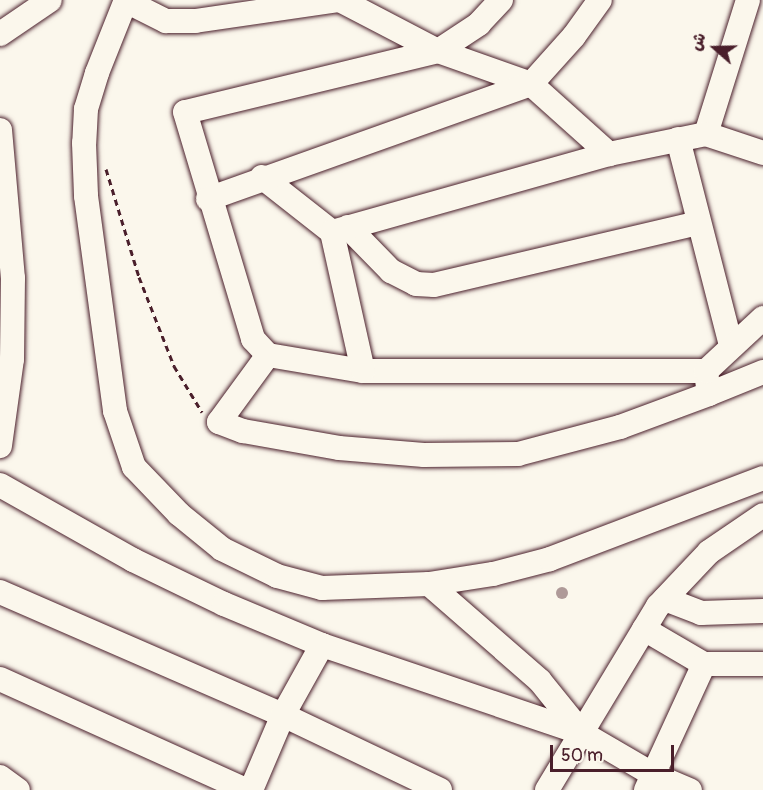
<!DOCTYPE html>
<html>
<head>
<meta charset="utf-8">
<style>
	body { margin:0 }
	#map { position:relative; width:763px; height:790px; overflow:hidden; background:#fbf7ec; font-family:Pangolin,"Playpen Sans Arabic",sans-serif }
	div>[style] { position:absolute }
	.path>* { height:3px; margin-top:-1.5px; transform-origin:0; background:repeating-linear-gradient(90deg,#4a1f2b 0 6px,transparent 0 10.5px) }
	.roads { filter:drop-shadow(0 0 2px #4a1f2b) drop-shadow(0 0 2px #4a1f2b) }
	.minor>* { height:24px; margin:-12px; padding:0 12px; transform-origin:12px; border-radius:12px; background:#fbf7ec }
	.trees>* { width:12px; height:12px; margin:-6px; border-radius:50%; background:#af9a98 }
	span { translate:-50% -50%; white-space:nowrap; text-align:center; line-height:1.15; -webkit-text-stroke:4.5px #fbf7ec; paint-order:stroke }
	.north { position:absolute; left:685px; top:18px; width:60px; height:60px; -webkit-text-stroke:4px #fbf7ec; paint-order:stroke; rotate:290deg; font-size:16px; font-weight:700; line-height:24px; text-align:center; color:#4a1f2b }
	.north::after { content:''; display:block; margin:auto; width:21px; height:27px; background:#4a1f2b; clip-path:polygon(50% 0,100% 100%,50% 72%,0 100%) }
	.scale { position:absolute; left:550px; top:745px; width:124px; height:27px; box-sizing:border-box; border:3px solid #4a1f2b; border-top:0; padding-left:8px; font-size:18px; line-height:21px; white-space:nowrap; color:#4a1f2b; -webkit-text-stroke:4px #fbf7ec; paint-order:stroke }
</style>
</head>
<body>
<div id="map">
	<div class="path">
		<i style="left:106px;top:169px;width:113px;rotate:73deg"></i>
		<i style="left:139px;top:277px;width:96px;rotate:68.5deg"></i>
		<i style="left:174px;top:366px;width:54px;rotate:58.7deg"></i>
	</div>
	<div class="roads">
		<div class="minor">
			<i style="left:126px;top:0;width:79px;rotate:111.7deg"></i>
			<i style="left:97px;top:73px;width:38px;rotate:107deg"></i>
			<i style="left:86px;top:109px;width:34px;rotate:93deg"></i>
			<i style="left:84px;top:143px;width:53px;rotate:87.8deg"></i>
			<i style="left:86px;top:196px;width:217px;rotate:82.3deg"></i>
			<i style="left:115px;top:411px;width:59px;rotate:71.3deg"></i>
			<i style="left:134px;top:467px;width:65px;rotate:46.2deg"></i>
			<i style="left:179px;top:514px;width:55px;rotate:39.1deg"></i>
			<i style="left:222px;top:549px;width:61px;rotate:26.1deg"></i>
			<i style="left:277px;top:576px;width:47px;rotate:14.9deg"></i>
			<i style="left:322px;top:588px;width:107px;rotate:-2.1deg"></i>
			<i style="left:429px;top:584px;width:65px;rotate:-8.9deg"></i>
			<i style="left:493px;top:574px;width:59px;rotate:-14.7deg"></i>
			<i style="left:550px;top:559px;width:228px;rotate:-20.8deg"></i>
			<i style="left:340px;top:0;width:110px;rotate:27.5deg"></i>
			<i style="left:438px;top:51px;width:99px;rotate:19.5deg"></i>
			<i style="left:531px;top:84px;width:105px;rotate:41.9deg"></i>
			<i style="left:501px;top:0;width:33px;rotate:133deg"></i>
			<i style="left:479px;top:24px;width:49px;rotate:146.6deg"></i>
			<i style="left:438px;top:51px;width:260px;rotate:166.4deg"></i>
			<i style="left:185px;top:112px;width:237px;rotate:73.3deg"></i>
			<i style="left:253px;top:339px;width:22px;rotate:47deg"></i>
			<i style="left:268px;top:355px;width:96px;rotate:9.6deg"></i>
			<i style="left:363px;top:371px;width:343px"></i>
			<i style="left:706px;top:371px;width:23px;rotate:83deg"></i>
			<i style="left:709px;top:394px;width:58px;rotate:-22.2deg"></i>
			<i style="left:126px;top:1px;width:45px;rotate:26.6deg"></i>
			<i style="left:166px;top:21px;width:29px"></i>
			<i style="left:195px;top:21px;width:146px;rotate:-8.3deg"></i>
			<i style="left:0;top:34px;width:60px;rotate:-34.2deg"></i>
			<i style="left:0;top:130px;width:149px;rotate:85deg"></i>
			<i style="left:13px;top:278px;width:81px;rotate:90.7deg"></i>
			<i style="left:12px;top:359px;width:88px;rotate:97.9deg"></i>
			<i style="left:706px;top:134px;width:140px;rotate:-72.6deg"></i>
			<i style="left:678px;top:139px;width:213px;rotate:75.6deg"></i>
			<i style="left:262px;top:177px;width:89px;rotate:38.2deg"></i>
			<i style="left:332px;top:232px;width:142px;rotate:77.4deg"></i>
			<i style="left:208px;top:199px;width:343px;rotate:-19.6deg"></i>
			<i style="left:531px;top:84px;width:64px;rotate:-48.1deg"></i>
			<i style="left:574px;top:36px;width:44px;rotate:-54.2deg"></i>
			<i style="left:348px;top:227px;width:62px;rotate:45.7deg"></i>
			<i style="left:391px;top:271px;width:28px;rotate:27deg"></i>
			<i style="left:416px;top:284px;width:18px;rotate:3deg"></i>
			<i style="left:434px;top:285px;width:272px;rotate:-13.2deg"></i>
			<i style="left:332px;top:232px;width:288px;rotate:-15.7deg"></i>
			<i style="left:609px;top:154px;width:99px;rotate:-11.7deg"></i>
			<i style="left:706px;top:134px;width:60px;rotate:18.4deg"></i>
			<i style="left:268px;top:355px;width:83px;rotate:126.2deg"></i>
			<i style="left:219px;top:422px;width:26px;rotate:21deg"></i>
			<i style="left:243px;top:431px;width:97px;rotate:10deg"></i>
			<i style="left:339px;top:448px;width:85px;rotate:4.7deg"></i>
			<i style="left:424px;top:455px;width:94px;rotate:-0.6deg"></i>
			<i style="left:518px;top:454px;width:106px;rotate:-14.8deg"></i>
			<i style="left:620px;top:427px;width:95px;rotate:-20.3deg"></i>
			<i style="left:706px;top:371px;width:78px;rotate:-42.9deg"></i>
			<i style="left:0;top:485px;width:153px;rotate:29.4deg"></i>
			<i style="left:133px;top:560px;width:101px;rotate:25.8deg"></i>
			<i style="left:224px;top:604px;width:106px;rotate:22.7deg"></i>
			<i style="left:322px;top:645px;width:274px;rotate:18.7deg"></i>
			<i style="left:582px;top:733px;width:83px;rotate:30.3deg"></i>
			<i style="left:654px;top:775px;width:39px;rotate:23deg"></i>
			<i style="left:429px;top:584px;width:147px;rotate:41.1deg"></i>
			<i style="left:540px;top:681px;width:67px;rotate:51.1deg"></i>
			<i style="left:0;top:592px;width:309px;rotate:23.5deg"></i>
			<i style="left:283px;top:715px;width:174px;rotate:25.5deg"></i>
			<i style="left:665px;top:599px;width:39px;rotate:21deg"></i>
			<i style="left:701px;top:613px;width:62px;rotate:-1.8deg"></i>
			<i style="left:644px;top:629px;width:69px;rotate:30.3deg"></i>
			<i style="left:704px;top:664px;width:59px"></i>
			<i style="left:0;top:679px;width:270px;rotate:24.3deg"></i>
			<i style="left:0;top:777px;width:22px;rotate:36deg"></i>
			<i style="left:251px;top:790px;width:82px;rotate:-66.9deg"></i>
			<i style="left:283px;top:715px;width:80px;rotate:-60.9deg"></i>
			<i style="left:547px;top:790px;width:215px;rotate:-58.9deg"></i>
			<i style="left:658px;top:606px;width:74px;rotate:-46.6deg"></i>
			<i style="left:709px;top:552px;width:65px;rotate:-34.4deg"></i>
			<i style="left:646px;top:790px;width:139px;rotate:-65.3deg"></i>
		</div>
	</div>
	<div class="trees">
		<i style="left:562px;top:593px"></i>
	</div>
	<div class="north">ش</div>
	<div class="scale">50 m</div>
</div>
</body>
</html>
